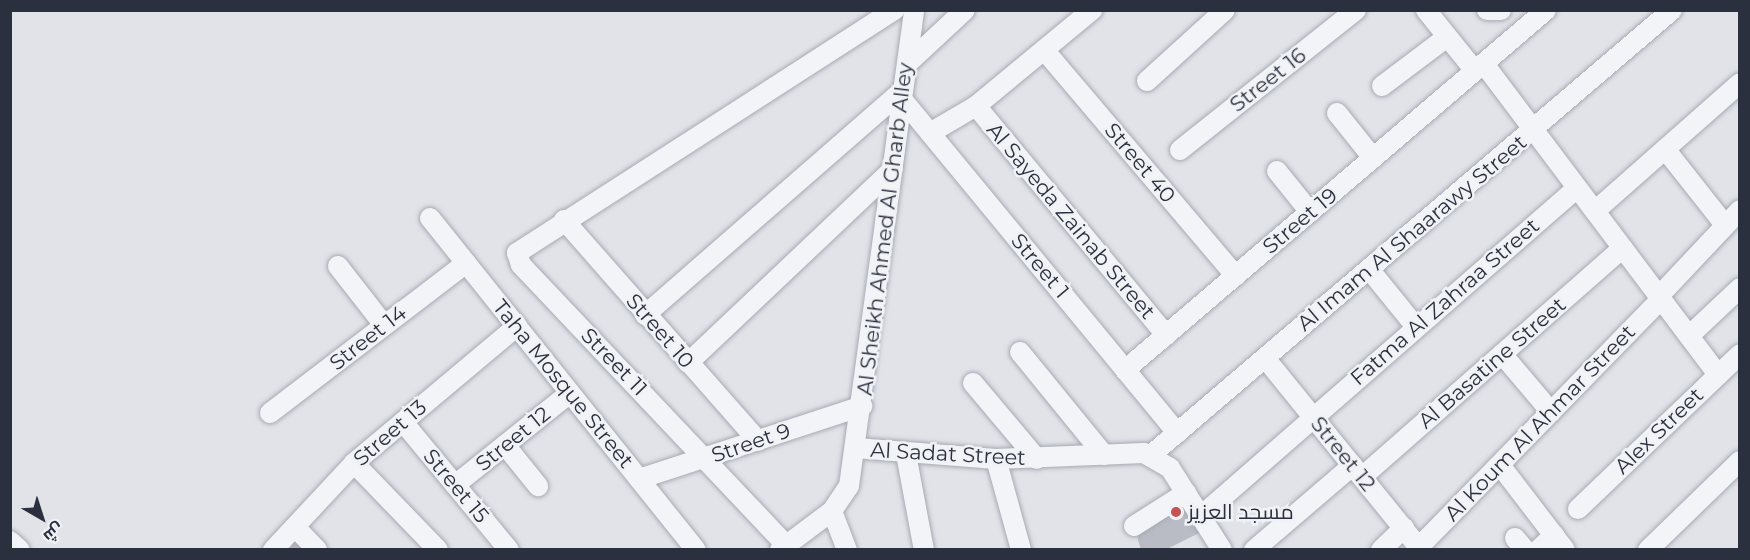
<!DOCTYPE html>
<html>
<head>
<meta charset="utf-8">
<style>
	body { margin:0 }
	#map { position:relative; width:1750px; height:560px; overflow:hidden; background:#e1e3e9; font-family:Montserrat,Cairo,sans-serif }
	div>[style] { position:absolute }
	.building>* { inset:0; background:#b9bcc5 }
	.roads { filter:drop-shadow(0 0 2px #a7aab3) drop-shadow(0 0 2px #a7aab3) }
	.minor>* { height:20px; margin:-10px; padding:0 10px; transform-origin:10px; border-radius:10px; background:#f3f4f7 }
	.dots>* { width:16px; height:16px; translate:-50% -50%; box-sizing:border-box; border:3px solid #f0f2f6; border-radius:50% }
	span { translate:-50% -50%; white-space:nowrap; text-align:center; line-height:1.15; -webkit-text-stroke:5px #f0f2f6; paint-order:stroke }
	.street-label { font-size:21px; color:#2b303f }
	.poi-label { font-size:21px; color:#2b303f }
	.left { translate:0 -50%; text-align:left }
	.frame { position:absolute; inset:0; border:12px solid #2b303f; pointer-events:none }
	.north { position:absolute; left:12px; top:488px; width:60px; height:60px; -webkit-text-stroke:4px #f0f2f6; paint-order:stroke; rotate:141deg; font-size:16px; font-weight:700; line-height:24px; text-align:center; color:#2b303f }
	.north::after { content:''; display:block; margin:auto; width:21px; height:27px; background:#2b303f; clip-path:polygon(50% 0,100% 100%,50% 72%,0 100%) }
</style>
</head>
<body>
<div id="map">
	<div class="building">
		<i style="clip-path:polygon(1182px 498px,1209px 528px,1165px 550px,1141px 550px,1134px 526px)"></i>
		<i style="clip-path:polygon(301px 533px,317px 550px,289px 550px)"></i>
	</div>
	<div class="roads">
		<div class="minor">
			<i style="left:1426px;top:10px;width:78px;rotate:51.2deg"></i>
			<i style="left:1487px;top:10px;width:14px"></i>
			<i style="left:1045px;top:51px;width:295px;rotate:49.7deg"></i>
			<i style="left:907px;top:64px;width:79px;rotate:-43deg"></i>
			<i style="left:1484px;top:64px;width:389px;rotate:53deg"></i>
			<i style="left:1147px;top:81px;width:105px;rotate:-42.3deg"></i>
			<i style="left:1382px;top:86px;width:81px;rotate:-37deg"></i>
			<i style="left:902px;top:99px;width:433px;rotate:50.5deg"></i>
			<i style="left:976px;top:106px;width:298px;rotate:50.3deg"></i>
			<i style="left:1337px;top:113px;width:58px;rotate:51.3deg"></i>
			<i style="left:930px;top:133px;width:53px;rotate:-30.4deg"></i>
			<i style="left:976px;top:106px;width:151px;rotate:-39.6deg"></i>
			<i style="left:1665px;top:149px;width:97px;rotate:51.7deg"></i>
			<i style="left:1180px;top:150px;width:225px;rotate:-38.5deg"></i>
			<i style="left:1277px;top:171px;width:53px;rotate:51.2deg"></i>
			<i style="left:1595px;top:211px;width:193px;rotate:-41.4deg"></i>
			<i style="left:430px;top:218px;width:425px;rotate:51.3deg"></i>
			<i style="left:564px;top:220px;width:294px;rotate:48.7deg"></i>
			<i style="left:338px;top:266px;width:75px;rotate:52.1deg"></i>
			<i style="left:1369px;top:269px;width:75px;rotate:51deg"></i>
			<i style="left:1659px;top:296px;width:118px;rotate:-46.7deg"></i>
			<i style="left:645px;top:315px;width:342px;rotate:-41.1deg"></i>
			<i style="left:1689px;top:336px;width:70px;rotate:-43.3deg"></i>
			<i style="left:1020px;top:352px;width:133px;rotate:50.8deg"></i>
			<i style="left:1502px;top:354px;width:76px;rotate:49.8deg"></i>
			<i style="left:1265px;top:358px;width:247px;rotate:50.9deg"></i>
			<i style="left:688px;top:363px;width:282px;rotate:-43.4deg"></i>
			<i style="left:1125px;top:370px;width:554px;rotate:-40.53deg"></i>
			<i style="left:973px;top:383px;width:99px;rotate:49.9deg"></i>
			<i style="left:270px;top:413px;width:247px;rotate:-37.4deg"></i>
			<i style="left:403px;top:422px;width:166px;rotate:50.4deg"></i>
			<i style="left:505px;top:445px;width:53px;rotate:51.2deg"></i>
			<i style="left:856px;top:448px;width:140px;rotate:4.5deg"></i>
			<i style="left:996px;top:459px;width:148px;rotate:-2.3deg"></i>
			<i style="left:1144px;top:453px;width:30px;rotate:30deg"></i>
			<i style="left:1170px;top:468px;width:97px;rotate:57.6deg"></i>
			<i style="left:906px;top:454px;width:98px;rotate:79.4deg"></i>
			<i style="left:1151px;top:455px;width:685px;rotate:-40.5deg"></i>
			<i style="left:996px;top:459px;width:94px;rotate:74.6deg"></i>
			<i style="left:354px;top:463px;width:121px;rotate:46deg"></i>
			<i style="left:1500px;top:465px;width:107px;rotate:52.6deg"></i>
			<i style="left:1362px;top:477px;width:347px;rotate:-41.3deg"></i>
			<i style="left:639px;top:479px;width:235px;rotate:-18.1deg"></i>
			<i style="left:455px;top:485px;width:147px;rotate:-38.7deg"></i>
			<i style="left:1578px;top:509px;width:224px;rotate:-43.7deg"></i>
			<i style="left:832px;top:511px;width:42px;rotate:69deg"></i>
			<i style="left:1201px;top:516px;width:499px;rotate:-41.1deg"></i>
			<i style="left:1134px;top:526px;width:62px;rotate:-32.4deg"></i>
			<i style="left:295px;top:527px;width:32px;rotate:46deg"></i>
			<i style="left:1515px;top:538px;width:16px;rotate:50deg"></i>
			<i style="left:10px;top:541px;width:13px;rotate:42deg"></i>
			<i style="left:786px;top:545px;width:386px;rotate:-133.4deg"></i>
			<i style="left:521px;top:265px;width:13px;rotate:-108deg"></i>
			<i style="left:517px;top:253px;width:449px;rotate:-32.8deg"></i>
			<i style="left:1419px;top:547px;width:347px;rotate:-45.7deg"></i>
			<i style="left:273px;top:550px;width:119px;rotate:-47deg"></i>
			<i style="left:354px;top:463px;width:213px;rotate:-40deg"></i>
			<i style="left:780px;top:550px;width:65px;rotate:-36.9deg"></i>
			<i style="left:832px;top:511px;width:30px;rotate:-56deg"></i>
			<i style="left:849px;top:486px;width:480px;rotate:-82.2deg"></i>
			<i style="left:1254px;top:550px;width:130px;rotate:-40.6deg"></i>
			<i style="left:1381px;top:550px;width:32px;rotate:-44deg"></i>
			<i style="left:1538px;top:550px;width:22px;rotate:-43deg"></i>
			<i style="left:1648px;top:550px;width:128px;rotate:-44.1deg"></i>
		</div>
	</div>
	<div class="dots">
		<i style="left:1176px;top:512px;background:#c35155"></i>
	</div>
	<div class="street-label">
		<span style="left:1268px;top:80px;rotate:-38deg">Street 16</span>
		<span style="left:1140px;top:163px;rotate:50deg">Street 40</span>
		<span style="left:1071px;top:221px;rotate:50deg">Al Sayeda Zainab Street</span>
		<span style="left:1300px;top:221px;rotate:-40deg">Street 19</span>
		<span style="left:885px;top:229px;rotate:-83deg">Al Sheikh Ahmed Al Gharb Alley</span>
		<span style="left:1412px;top:233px;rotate:-40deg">Al Imam Al Shaarawy Street</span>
		<span style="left:1040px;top:266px;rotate:50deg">Street 1</span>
		<span style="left:1445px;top:302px;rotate:-41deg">Fatma Al Zahraa Street</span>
		<span style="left:660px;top:331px;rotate:49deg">Street 10</span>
		<span style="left:368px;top:338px;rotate:-38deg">Street 14</span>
		<span style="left:614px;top:362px;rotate:46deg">Street 11</span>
		<span style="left:1492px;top:363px;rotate:-41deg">Al Basatine Street</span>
		<span style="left:563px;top:384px;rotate:51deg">Taha Mosque Street</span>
		<span style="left:1540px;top:423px;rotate:-46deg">Al Koum Al Ahmar Street</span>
		<span style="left:1659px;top:431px;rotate:-44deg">Alex Street</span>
		<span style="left:390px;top:433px;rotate:-41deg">Street 13</span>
		<span style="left:513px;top:439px;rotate:-39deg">Street 12</span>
		<span style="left:751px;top:443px;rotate:-19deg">Street 9</span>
		<span style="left:948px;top:454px;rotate:3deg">Al Sadat Street</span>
		<span style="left:1343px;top:454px;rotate:51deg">Street 12</span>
		<span style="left:456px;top:486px;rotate:50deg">Street 15</span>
	</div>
	<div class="poi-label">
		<span class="left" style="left:1188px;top:512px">مسجد العزيز</span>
	</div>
	<div class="frame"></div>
	<div class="north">ش</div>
</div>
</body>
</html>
